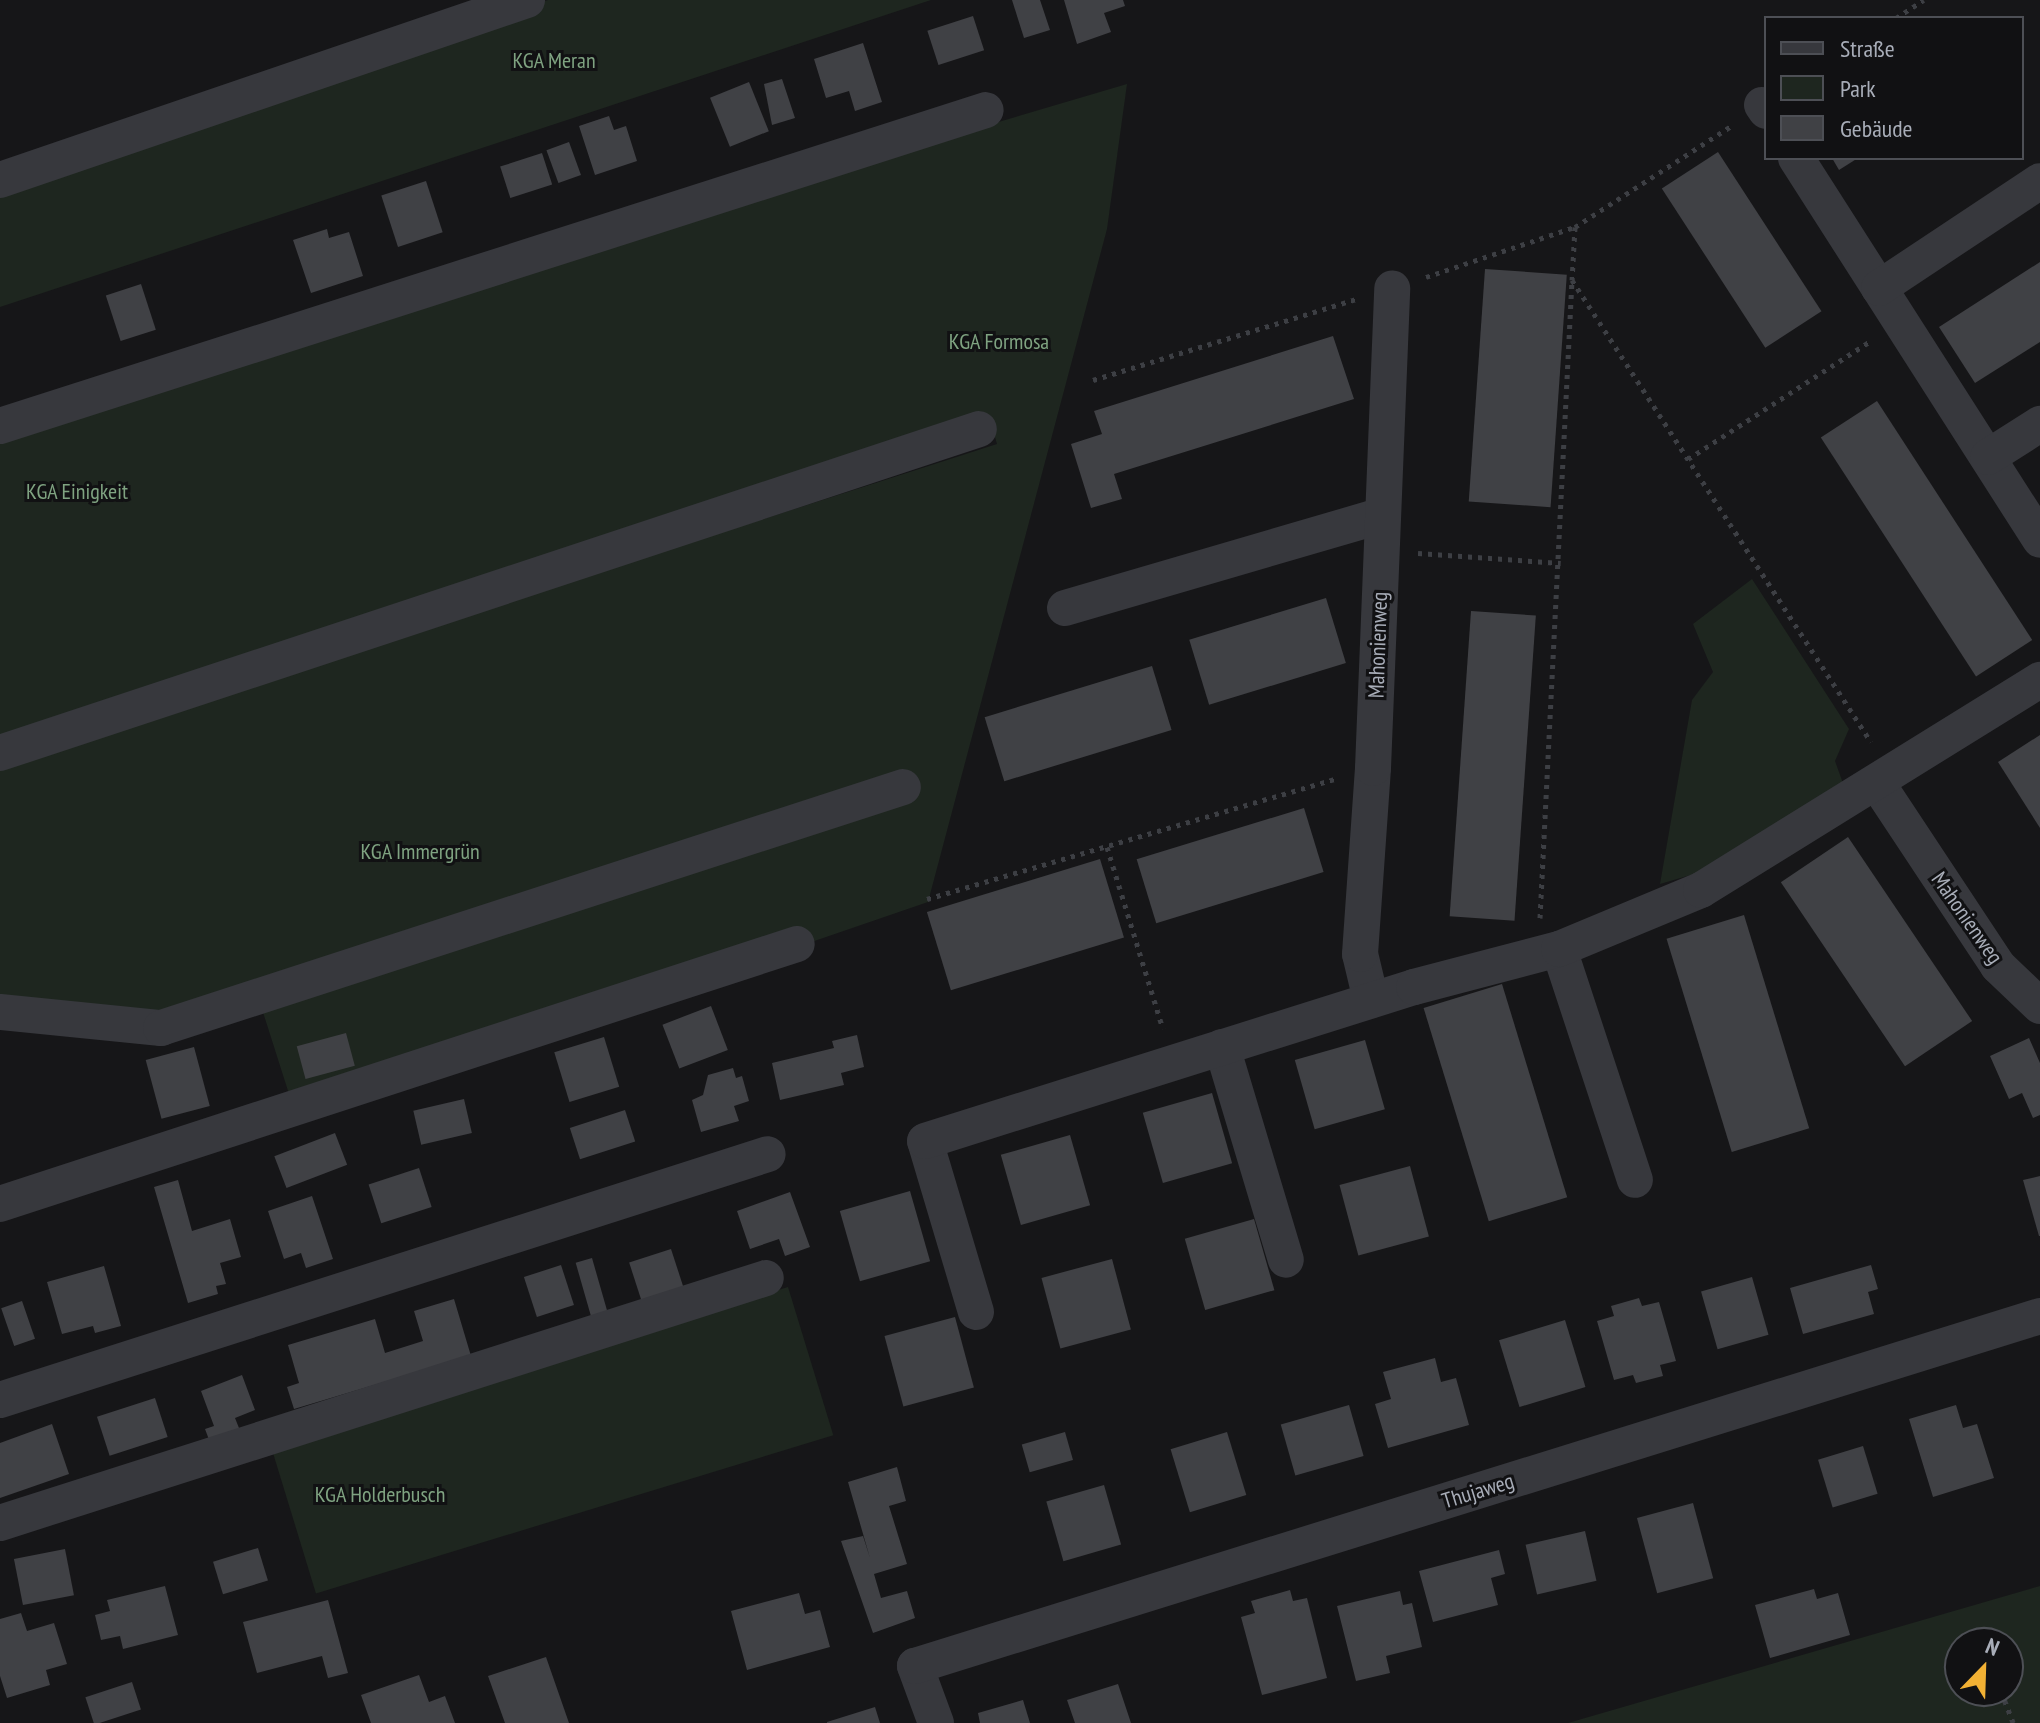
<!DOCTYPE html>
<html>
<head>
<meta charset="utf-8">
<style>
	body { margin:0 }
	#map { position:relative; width:2040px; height:1723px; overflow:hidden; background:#161618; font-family:"PT Sans Narrow",sans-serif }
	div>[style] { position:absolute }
	.green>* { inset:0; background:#1e261f; transform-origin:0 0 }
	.building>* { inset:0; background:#404145; transform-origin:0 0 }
	.path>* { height:5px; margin-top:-2.5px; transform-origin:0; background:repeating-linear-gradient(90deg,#3d3f44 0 4px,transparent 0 10px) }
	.minor>* { height:36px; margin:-18px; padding:0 18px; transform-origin:18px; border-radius:18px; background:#37383d }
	span { translate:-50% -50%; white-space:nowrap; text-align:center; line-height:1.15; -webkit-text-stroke:6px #111113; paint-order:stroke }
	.park-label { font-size:22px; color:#7fa381 }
	.street-label { font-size:22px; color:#a8adb8 }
	.legend { position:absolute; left:1764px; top:16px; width:260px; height:144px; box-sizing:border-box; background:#111113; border:2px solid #4d4f55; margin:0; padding:10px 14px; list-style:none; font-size:24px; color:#a8adb8 }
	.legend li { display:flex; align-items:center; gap:16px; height:40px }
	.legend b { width:40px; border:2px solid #4d4f55 }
	.north { position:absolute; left:1944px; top:1627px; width:80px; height:80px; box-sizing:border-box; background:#111113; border:2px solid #4d4f55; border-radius:50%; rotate:23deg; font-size:22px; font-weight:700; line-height:32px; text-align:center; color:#a8adb8 }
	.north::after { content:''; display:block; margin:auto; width:28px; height:36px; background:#f2b134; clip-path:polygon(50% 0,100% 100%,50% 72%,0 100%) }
</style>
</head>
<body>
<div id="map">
	<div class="green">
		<i style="clip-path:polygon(548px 0,931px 0,0 307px,0 187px)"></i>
		<i style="clip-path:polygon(1127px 84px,1107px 229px,928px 902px,297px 1119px,261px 1006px,144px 1013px,0 1000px,0 764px,997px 444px,989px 416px,0 741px,0 439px,796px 182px)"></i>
		<i style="clip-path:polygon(1752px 579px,1849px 729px,1835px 761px,1844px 786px,1694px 874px,1660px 884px,1692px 700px,1713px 672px,1693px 624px)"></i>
		<i style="left:788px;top:1287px;width:155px;height:541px;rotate:73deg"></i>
		<i style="clip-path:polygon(evenodd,2040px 1586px,2040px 1723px,1568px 1723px,2040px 1586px,1960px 1643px,2008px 1643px,2008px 1691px,1960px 1691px,1960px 1643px)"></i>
	</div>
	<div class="building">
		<i style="clip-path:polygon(1012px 0,1040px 0,1050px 30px,1024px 38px)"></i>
		<i style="clip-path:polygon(1064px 0,1123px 0,1125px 6px,1104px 13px,1111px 32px,1077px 44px)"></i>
		<i style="left:973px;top:16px;width:36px;height:48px;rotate:72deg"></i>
		<i style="clip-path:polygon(863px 43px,882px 102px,855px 111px,849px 91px,826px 98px,814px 59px)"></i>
		<i style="clip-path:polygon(782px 79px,795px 118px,772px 125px,764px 84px)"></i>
		<i style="left:749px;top:82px;width:53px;height:42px;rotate:68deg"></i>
		<i style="clip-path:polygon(609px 116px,614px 130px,626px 126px,637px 161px,595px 175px,579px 126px)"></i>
		<i style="left:569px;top:142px;width:35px;height:24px;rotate:70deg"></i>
		<i style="left:1718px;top:152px;width:190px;height:67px;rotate:57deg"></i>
		<i style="left:542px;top:153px;width:33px;height:44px;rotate:72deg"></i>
		<i style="clip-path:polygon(1832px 158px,1858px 158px,1839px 170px)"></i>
		<i style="left:426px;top:181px;width:54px;height:47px;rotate:72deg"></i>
		<i style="clip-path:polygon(327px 229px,329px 238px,349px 232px,363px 276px,311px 293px,293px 240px)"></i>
		<i style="clip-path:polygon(2040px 262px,2040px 342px,1975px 383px,1939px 327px)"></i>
		<i style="left:1485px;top:269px;width:82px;height:233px;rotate:4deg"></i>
		<i style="left:141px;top:284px;width:48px;height:37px;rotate:72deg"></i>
		<i style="clip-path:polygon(1333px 336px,1354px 399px,1114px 474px,1122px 499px,1091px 508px,1071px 444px,1102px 434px,1094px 411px)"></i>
		<i style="left:1877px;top:401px;width:285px;height:67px;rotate:57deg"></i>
		<i style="left:1326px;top:598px;width:68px;height:143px;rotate:73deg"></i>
		<i style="left:1471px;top:611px;width:65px;height:306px;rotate:4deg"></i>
		<i style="left:1152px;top:666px;width:67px;height:175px;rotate:73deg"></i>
		<i style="clip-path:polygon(2040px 735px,2040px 828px,1998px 762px)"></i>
		<i style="left:1304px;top:808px;width:67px;height:175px;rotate:73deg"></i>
		<i style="left:1848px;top:837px;width:222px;height:81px;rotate:56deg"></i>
		<i style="left:1100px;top:859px;width:82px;height:181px;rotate:73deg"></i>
		<i style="left:1744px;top:915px;width:223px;height:81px;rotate:73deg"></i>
		<i style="left:1502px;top:984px;width:223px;height:82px;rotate:73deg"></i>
		<i style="left:711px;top:1006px;width:47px;height:52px;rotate:69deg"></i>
		<i style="left:346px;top:1033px;width:34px;height:51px;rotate:75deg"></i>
		<i style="clip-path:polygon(857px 1035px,864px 1067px,841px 1073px,844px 1085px,780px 1100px,772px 1063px,834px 1048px,832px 1041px)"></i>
		<i style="left:604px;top:1037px;width:52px;height:52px;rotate:73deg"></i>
		<i style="clip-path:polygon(2029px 1038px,2040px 1063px,2040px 1115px,2033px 1118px,2022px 1093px,2009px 1099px,1990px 1056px)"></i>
		<i style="left:1365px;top:1040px;width:72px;height:73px;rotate:74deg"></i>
		<i style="left:194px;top:1047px;width:61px;height:50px;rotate:75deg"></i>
		<i style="clip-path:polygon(733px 1068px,736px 1078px,742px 1076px,749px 1101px,734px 1106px,739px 1121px,701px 1132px,692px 1100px,703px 1095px,708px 1075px)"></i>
		<i style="left:1212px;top:1093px;width:73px;height:72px;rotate:74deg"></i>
		<i style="left:464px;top:1099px;width:35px;height:52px;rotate:77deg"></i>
		<i style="left:625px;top:1110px;width:33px;height:58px;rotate:72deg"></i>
		<i style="left:335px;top:1133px;width:34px;height:65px;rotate:69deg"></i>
		<i style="left:1070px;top:1135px;width:73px;height:72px;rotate:74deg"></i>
		<i style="left:1410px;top:1166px;width:73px;height:73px;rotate:75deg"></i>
		<i style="left:419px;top:1168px;width:41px;height:53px;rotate:72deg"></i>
		<i style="clip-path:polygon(2040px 1176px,2040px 1236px,2039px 1236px,2023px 1180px)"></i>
		<i style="clip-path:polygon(178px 1180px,192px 1231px,230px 1219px,241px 1257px,220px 1263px,226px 1284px,216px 1286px,218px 1294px,188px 1303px,154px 1187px)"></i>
		<i style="left:910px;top:1191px;width:73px;height:73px;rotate:74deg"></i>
		<i style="clip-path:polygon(790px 1192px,810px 1247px,785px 1256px,779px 1239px,750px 1249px,737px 1211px)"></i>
		<i style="clip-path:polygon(312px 1196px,333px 1259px,306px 1268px,301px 1253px,284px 1259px,268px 1211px)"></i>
		<i style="left:1254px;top:1219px;width:74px;height:72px;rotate:74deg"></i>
		<i style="left:671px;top:1249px;width:40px;height:44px;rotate:72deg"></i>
		<i style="left:592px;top:1258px;width:57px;height:17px;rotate:74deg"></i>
		<i style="left:1112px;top:1259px;width:73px;height:73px;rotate:75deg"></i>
		<i style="left:561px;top:1265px;width:42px;height:39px;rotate:72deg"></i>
		<i style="clip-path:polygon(1871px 1265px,1878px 1289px,1868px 1292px,1874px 1314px,1803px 1334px,1790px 1288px)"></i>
		<i style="clip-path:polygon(104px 1266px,121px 1326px,95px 1333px,93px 1326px,62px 1334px,47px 1282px)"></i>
		<i style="left:1752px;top:1277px;width:60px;height:53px;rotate:74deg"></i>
		<i style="clip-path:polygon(1639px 1298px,1642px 1306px,1659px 1302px,1676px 1361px,1660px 1365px,1663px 1376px,1636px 1383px,1633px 1375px,1614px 1380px,1597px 1321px,1614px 1316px,1611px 1306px)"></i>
		<i style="clip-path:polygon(454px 1299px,471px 1356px,294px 1409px,287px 1387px,299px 1383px,288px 1345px,375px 1319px,385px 1353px,423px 1341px,414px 1311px)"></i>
		<i style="left:22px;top:1301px;width:40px;height:22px;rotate:71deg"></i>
		<i style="left:955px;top:1317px;width:73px;height:73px;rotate:75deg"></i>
		<i style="left:1565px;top:1320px;width:70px;height:69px;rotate:73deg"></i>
		<i style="clip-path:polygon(1435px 1358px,1441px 1382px,1456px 1378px,1469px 1425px,1388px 1448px,1375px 1404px,1391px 1399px,1383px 1372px)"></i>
		<i style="clip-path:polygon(242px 1375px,255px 1410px,235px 1418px,241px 1433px,211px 1445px,205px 1429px,214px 1426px,201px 1391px)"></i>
		<i style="left:155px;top:1398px;width:41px;height:61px;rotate:72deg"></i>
		<i style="left:1349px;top:1405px;width:53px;height:71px;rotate:74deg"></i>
		<i style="clip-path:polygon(1956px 1405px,1963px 1428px,1977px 1424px,1994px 1478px,1933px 1497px,1909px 1419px)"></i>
		<i style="clip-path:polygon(52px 1424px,69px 1474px,0 1498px,0 1443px)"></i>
		<i style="left:1065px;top:1432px;width:29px;height:45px;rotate:74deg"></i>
		<i style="left:1227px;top:1432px;width:66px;height:59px;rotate:73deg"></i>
		<i style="left:1863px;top:1446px;width:50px;height:47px;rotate:73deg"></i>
		<i style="clip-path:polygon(897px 1467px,906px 1501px,889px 1506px,907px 1564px,874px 1574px,881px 1598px,907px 1591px,915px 1618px,873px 1633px,841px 1541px,863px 1536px,870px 1558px,848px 1482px)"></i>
		<i style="left:1104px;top:1485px;width:62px;height:60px;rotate:74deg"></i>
		<i style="left:1693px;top:1503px;width:78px;height:58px;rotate:75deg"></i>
		<i style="left:1585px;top:1531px;width:51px;height:61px;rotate:77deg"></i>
		<i style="left:258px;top:1548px;width:34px;height:47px;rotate:73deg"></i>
		<i style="left:65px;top:1549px;width:47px;height:52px;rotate:79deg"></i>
		<i style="clip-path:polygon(1499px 1550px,1505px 1574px,1491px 1578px,1498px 1605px,1433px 1622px,1419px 1571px)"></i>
		<i style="clip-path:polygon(165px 1586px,178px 1635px,123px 1649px,120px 1636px,101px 1640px,95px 1615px,110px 1611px,107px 1600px)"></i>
		<i style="clip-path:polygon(1814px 1589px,1817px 1599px,1838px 1593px,1850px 1635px,1770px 1658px,1755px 1605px)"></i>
		<i style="clip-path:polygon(1290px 1590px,1293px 1601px,1307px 1598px,1327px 1678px,1262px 1695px,1241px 1617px,1255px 1613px,1251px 1601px)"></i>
		<i style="clip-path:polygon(1400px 1591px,1403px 1605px,1412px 1603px,1422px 1647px,1386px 1656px,1390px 1673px,1356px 1681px,1337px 1606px)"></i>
		<i style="clip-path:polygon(799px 1593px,805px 1614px,820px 1610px,830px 1647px,747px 1670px,731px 1611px)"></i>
		<i style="clip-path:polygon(328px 1600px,348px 1673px,328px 1678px,322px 1656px,257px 1673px,243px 1622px)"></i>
		<i style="clip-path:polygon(21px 1613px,27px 1631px,54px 1623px,67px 1664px,46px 1670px,50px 1685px,7px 1698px,0 1676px,0 1619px)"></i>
		<i style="clip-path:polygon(546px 1657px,569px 1723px,505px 1723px,488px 1676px)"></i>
		<i style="clip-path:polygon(419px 1675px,429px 1702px,445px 1696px,455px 1723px,371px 1723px,361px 1695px)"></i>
		<i style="left:132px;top:1682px;width:29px;height:49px;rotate:72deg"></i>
		<i style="clip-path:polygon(1118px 1684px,1131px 1723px,1075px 1723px,1067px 1700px)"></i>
		<i style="clip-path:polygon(1023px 1700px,1030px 1723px,980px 1723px,978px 1713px)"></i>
		<i style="clip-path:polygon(875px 1707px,880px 1723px,827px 1723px,827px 1722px)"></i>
	</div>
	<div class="path">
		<i style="left:1896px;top:18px;width:33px;rotate:-33deg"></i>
		<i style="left:1575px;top:227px;width:53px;rotate:93.2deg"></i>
		<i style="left:1572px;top:280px;width:550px;rotate:57.09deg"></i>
		<i style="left:1426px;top:277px;width:157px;rotate:-18.6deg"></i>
		<i style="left:1575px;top:227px;width:189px;rotate:-32.9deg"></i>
		<i style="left:1093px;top:380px;width:275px;rotate:-17.1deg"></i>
		<i style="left:1688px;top:459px;width:219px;rotate:-32.9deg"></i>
		<i style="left:1418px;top:553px;width:143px;rotate:4deg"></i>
		<i style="left:1107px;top:847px;width:190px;rotate:72.9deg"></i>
		<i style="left:927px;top:899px;width:428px;rotate:-16.4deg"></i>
		<i style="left:1540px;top:918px;width:639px;rotate:-87.13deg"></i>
		<i style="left:2001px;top:1691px;width:34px;rotate:69deg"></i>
	</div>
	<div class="minor">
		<i style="left:1762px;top:105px;width:7px;rotate:56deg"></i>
		<i style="left:1796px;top:158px;width:453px;rotate:57.4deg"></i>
		<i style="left:0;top:180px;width:557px;rotate:-18.86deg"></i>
		<i style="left:1879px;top:288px;width:193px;rotate:-33.6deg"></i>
		<i style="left:0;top:426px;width:1035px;rotate:-17.77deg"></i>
		<i style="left:1988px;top:457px;width:62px;rotate:-32.4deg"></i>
		<i style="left:1065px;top:608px;width:331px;rotate:-16.3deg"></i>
		<i style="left:0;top:753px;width:1031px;rotate:-18.31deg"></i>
		<i style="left:1877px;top:783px;width:219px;rotate:56.5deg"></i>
		<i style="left:1998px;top:966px;width:58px;rotate:43.6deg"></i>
		<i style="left:1559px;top:949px;width:243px;rotate:71.8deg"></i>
		<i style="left:1371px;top:1000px;width:47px;rotate:-103.4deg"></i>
		<i style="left:1360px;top:954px;width:186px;rotate:-86deg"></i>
		<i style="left:1373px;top:768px;width:480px;rotate:-87.7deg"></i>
		<i style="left:0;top:1012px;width:162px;rotate:5.7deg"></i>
		<i style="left:161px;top:1028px;width:780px;rotate:-17.99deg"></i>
		<i style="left:1222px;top:1047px;width:222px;rotate:73.3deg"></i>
		<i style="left:0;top:1204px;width:838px;rotate:-18.07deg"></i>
		<i style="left:976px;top:1312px;width:178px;rotate:-106.6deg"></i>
		<i style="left:925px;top:1141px;width:513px;rotate:-17.48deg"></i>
		<i style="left:1414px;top:987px;width:150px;rotate:-14.7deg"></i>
		<i style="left:1559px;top:949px;width:154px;rotate:-22.6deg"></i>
		<i style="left:1701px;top:890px;width:399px;rotate:-31.8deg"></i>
		<i style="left:0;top:1400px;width:806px;rotate:-17.76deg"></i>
		<i style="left:0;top:1523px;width:804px;rotate:-17.74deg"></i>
		<i style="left:936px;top:1723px;width:61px;rotate:-110.2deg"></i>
		<i style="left:915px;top:1666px;width:1178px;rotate:-17.28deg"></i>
	</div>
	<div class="park-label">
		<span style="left:554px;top:61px">KGA Meran</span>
		<span style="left:999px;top:342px">KGA Formosa</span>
		<span style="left:77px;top:492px">KGA Einigkeit</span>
		<span style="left:420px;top:852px">KGA Immergrün</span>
		<span style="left:380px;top:1495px">KGA Holderbusch</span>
	</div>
	<div class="street-label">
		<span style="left:1378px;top:645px;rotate:-88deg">Mahonienweg</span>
		<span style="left:1967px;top:918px;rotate:55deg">Mahonienweg</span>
		<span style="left:1478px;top:1491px;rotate:-17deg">Thujaweg</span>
	</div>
	<ul class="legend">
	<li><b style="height:10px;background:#37383d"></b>Straße</li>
	<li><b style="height:22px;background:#1e261f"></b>Park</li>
	<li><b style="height:22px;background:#404145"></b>Gebäude</li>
	</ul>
	<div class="north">N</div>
</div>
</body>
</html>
